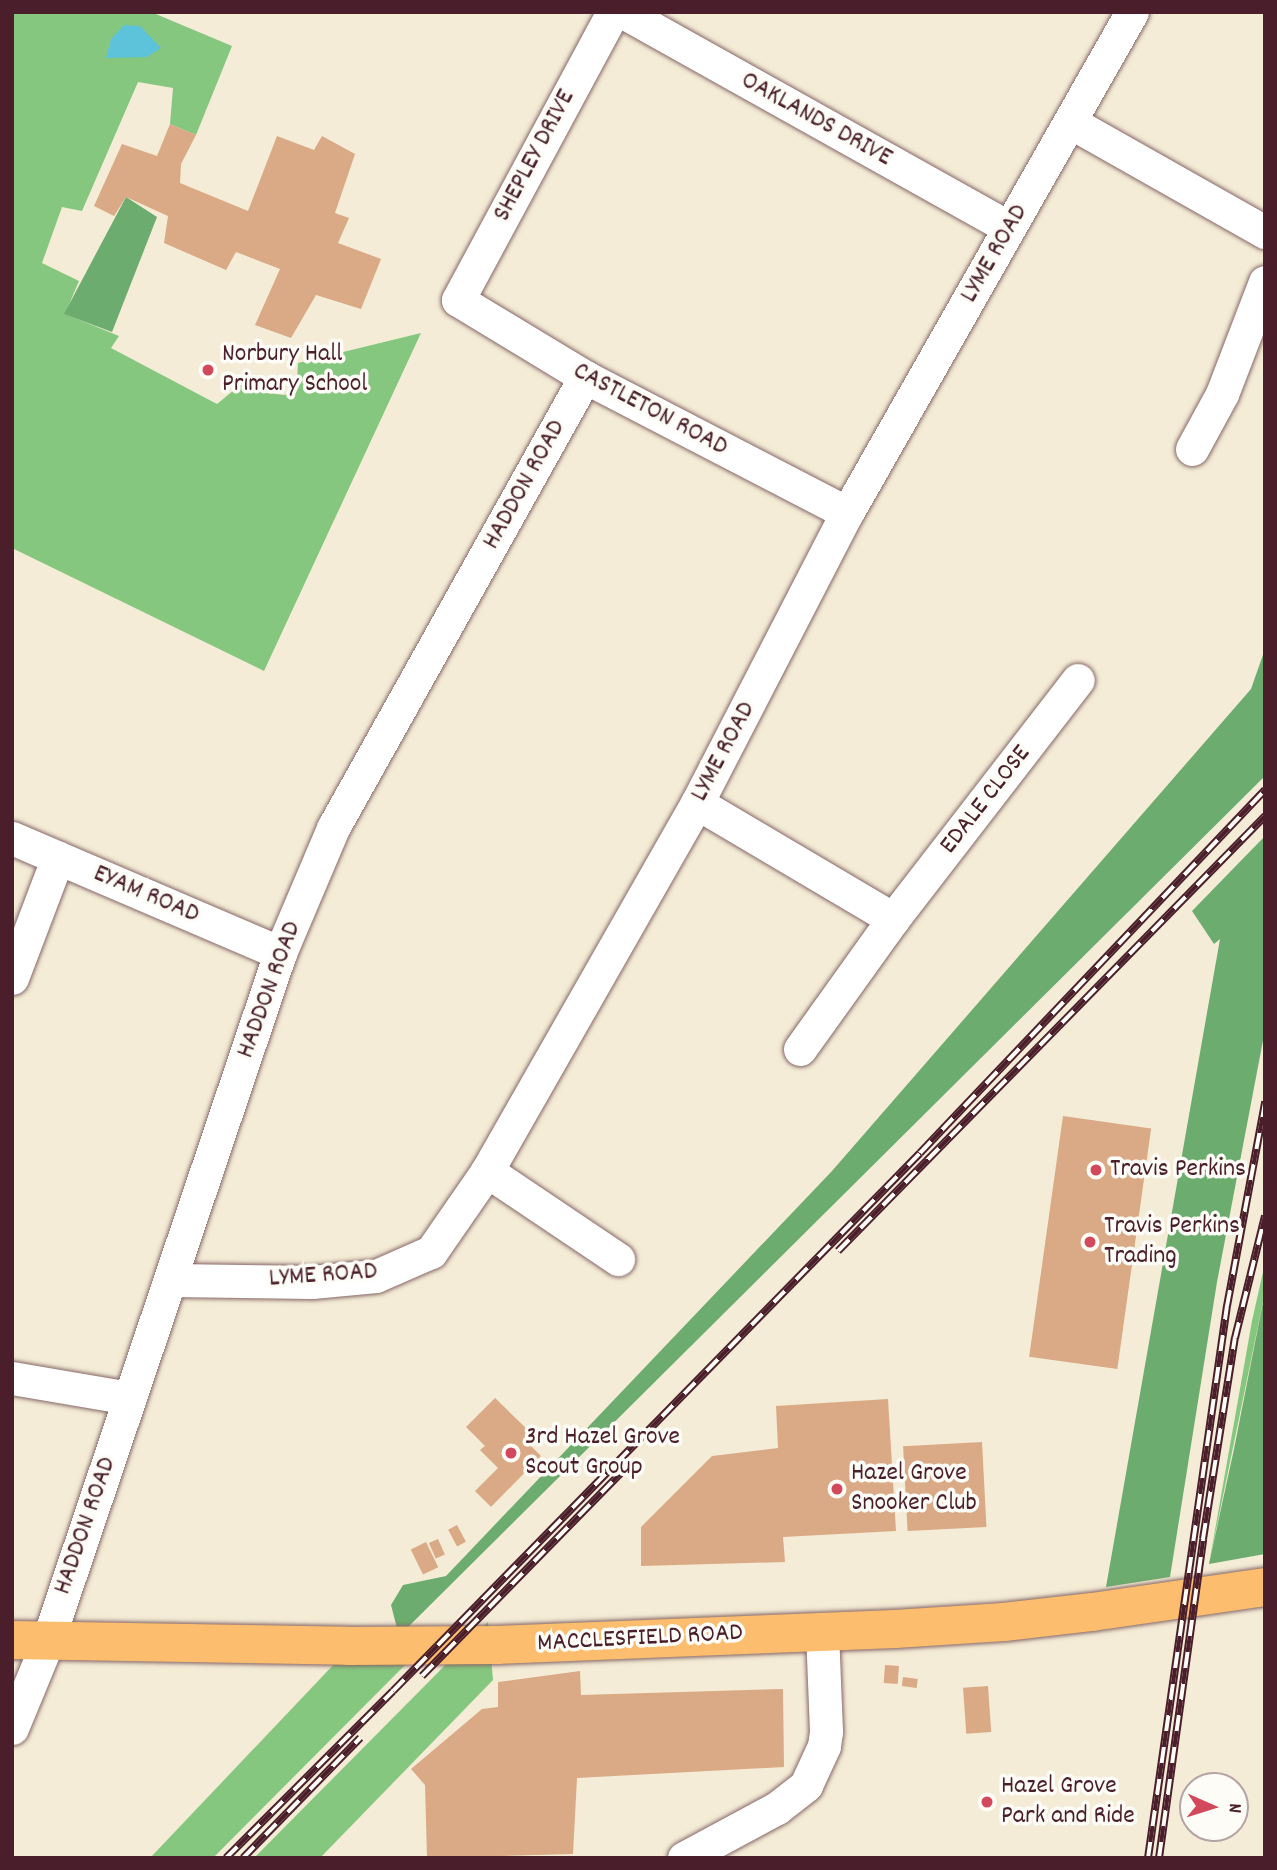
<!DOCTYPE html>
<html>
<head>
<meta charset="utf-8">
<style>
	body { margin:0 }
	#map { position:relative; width:1277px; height:1870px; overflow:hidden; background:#f4ecd6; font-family:Dekko,sans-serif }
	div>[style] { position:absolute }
	.green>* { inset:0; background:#85c77f }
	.forest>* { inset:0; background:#6cac6e }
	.water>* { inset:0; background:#5dc3db }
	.building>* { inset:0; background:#d9aa85; transform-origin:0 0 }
	.roads { filter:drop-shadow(0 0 2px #866767) drop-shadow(0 0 2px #866767) }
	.minor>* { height:33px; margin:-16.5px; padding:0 16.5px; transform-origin:16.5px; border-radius:16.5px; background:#fff }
	.highway>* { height:38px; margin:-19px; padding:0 19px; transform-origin:19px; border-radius:19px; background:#fcbd6e }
	.rail>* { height:8px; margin-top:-4px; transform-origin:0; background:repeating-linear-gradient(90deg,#fdfcf7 0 16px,#4a1f2b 0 32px); box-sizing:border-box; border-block:2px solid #4a1f2b }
	.dots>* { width:19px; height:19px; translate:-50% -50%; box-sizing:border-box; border:4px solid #fdfcf7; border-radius:50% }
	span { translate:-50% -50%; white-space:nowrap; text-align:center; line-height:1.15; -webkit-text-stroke:7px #fdfcf7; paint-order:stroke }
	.street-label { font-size:26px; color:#4a1f2b }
	.poi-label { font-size:26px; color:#4a1f2b }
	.left { translate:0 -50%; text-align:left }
	.frame { position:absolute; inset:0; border:14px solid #4a1f2b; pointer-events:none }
	.north { position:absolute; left:1179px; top:1772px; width:70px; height:70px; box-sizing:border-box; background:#fdfcf7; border:2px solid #b5a4a5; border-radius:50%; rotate:93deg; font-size:19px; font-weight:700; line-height:28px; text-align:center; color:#4a1f2b }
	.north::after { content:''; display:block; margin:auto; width:24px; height:32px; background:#d1495b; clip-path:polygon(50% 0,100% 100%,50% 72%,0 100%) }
</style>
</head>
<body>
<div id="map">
	<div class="green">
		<i style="clip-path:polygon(12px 12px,151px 12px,232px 46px,196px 135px,170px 124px,173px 88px,138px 82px,82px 211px,62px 207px,42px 263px,79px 281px,65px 314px,119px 336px,111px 348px,217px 404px,250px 377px,266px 393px,285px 395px,297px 382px,298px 363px,421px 333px,264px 671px,12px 548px)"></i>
		<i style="clip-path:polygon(1265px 1263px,1265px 1292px,1209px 1564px,1252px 1321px)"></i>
		<i style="clip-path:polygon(488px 1622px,493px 1680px,320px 1858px,254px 1858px)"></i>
		<i style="clip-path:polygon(410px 1660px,213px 1858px,150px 1858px,337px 1661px)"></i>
	</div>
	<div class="forest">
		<i style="clip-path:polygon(126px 197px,157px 217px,112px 332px,64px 314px)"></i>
		<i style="clip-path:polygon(1265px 649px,1265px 776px,399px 1636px,391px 1605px,403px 1585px,446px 1576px,832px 1171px,1251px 689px)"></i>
		<i style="clip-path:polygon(1265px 836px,1265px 1030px,1217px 1282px,1170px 1577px,1106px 1587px,1220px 939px,1214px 944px,1192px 911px)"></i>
		<i style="clip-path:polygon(1265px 1292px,1265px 1554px,1209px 1564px,1234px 1449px)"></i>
	</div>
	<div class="water">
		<i style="clip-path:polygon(124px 25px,140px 26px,161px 48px,147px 57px,106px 58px,111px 39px)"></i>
	</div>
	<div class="building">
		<i style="clip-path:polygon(170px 124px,196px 135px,181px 164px,180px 183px,248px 211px,277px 136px,314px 150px,322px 136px,355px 154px,335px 213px,349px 218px,338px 243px,381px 259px,361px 309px,316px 295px,291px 338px,255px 325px,280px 269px,236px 252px,226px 270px,164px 243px,168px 216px,126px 197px,114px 216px,94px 206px,122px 144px,157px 156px)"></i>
		<i style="left:1063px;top:1116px;width:89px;height:243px;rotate:8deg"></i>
		<i style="clip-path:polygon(495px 1398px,532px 1434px,526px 1441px,541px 1456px,491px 1507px,475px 1491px,498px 1468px,480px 1450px,485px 1446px,466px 1427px)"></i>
		<i style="clip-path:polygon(888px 1399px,896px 1531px,783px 1537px,785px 1562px,641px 1566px,641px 1527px,712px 1456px,778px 1448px,776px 1406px)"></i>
		<i style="left:982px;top:1442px;width:85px;height:79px;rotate:87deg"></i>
		<i style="left:457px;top:1525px;width:19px;height:10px;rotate:62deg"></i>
		<i style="left:438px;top:1539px;width:17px;height:10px;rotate:66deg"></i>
		<i style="left:426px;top:1542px;width:28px;height:17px;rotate:64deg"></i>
		<i style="left:885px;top:1665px;width:14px;height:18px;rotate:4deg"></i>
		<i style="clip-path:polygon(580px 1671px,581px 1695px,783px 1689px,784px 1767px,577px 1778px,573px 1854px,427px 1858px,425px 1785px,411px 1769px,482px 1709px,498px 1707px,498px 1682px)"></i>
		<i style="left:903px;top:1677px;width:15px;height:9px;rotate:8deg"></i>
		<i style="left:988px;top:1686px;width:46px;height:25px;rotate:86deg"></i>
	</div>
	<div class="roads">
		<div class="minor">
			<i style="left:613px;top:12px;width:327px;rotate:118.3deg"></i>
			<i style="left:458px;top:300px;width:149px;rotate:31.2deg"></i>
			<i style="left:585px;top:377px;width:295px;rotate:27.4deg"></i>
			<i style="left:623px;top:12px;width:442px;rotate:29.2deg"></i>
			<i style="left:1072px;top:123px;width:222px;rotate:29.5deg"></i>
			<i style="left:1192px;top:449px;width:63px;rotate:-61.4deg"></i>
			<i style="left:1222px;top:394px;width:120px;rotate:-69deg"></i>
			<i style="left:697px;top:803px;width:228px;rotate:30.6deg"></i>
			<i style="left:12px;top:838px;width:292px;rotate:23.2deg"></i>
			<i style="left:12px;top:978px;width:129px;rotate:-69.2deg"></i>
			<i style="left:800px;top:1049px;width:160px;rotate:-54.4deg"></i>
			<i style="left:893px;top:919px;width:302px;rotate:-52.3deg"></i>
			<i style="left:487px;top:1171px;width:158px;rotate:33.9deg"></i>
			<i style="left:172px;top:1280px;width:140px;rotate:0.8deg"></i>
			<i style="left:312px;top:1282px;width:64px;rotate:-5.4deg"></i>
			<i style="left:376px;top:1276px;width:60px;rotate:-23.6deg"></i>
			<i style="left:431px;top:1252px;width:98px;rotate:-55.3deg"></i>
			<i style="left:487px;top:1171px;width:424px;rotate:-60.3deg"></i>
			<i style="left:697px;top:803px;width:326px;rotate:-62.7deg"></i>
			<i style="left:847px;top:513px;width:576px;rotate:-60.37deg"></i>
			<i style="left:12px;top:1378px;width:119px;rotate:9.7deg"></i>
			<i style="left:12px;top:1728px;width:92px;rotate:-67.6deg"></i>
			<i style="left:47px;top:1643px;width:728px;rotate:-71.34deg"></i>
			<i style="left:280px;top:953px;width:136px;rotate:-67deg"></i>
			<i style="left:333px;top:828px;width:517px;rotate:-60.81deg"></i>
			<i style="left:684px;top:1858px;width:106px;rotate:-28.3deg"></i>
			<i style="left:777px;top:1808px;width:37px;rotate:-38deg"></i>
			<i style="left:806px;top:1785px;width:43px;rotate:-65.2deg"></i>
			<i style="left:824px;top:1746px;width:15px;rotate:-82deg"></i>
			<i style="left:826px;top:1731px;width:100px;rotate:-92.3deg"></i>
		</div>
		<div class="highway">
			<i style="left:12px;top:1640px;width:336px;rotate:1deg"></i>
			<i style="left:348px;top:1646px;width:149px;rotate:-0.4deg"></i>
			<i style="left:497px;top:1645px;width:398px;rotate:-2.3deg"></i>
			<i style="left:895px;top:1629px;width:109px;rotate:-3.7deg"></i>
			<i style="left:1004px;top:1622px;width:89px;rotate:-6.5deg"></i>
			<i style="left:1092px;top:1612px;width:175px;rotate:-8.2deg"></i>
		</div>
	</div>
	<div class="rail">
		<i style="left:838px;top:1251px;width:610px;rotate:-45.53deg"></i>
		<i style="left:422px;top:1676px;width:294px;rotate:-45.6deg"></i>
		<i style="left:226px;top:1858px;width:236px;rotate:-45deg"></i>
		<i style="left:393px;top:1691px;width:753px;rotate:-45.59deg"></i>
		<i style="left:920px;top:1153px;width:501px;rotate:-46.46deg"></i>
		<i style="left:243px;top:1858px;width:168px;rotate:-45.7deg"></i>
		<i style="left:1148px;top:1858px;width:558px;rotate:-81.86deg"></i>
		<i style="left:1227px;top:1306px;width:208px;rotate:-79.4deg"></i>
		<i style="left:1159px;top:1858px;width:322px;rotate:-82.1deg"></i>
		<i style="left:1203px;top:1539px;width:204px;rotate:-81deg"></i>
		<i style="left:1235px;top:1338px;width:126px;rotate:-76.2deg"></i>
	</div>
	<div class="dots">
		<i style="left:208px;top:370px;background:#d1495b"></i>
		<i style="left:1096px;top:1170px;background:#d1495b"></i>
		<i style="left:1090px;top:1242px;background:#d1495b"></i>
		<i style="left:511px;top:1453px;background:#d1495b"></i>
		<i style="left:837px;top:1489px;background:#d1495b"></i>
		<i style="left:987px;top:1802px;background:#d1495b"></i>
	</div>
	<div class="street-label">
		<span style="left:816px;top:120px;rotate:29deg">OAKLANDS DRIVE</span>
		<span style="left:535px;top:156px;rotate:-62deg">SHEPLEY DRIVE</span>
		<span style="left:995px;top:254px;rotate:-60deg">LYME ROAD</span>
		<span style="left:650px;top:410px;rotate:28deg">CASTLETON ROAD</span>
		<span style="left:525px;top:485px;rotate:-61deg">HADDON ROAD</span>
		<span style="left:724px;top:752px;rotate:-62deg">LYME ROAD</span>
		<span style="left:986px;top:800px;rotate:-52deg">EDALE CLOSE</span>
		<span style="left:146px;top:895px;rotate:23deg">EYAM ROAD</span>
		<span style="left:270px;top:990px;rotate:-70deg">HADDON ROAD</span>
		<span style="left:323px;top:1276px;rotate:-4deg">LYME ROAD</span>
		<span style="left:86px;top:1526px;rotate:-71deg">HADDON ROAD</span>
		<span style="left:640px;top:1639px;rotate:-3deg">MACCLESFIELD ROAD</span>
	</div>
	<div class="poi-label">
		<span class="left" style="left:222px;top:370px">Norbury Hall<br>Primary School</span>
		<span class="left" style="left:1110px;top:1170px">Travis Perkins</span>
		<span class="left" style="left:1104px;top:1242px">Travis Perkins<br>Trading</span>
		<span class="left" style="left:525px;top:1453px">3rd Hazel Grove<br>Scout Group</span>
		<span class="left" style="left:851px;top:1489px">Hazel Grove<br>Snooker Club</span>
		<span class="left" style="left:1001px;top:1802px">Hazel Grove<br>Park and Ride</span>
	</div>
	<div class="frame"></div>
	<div class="north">N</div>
</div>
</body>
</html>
